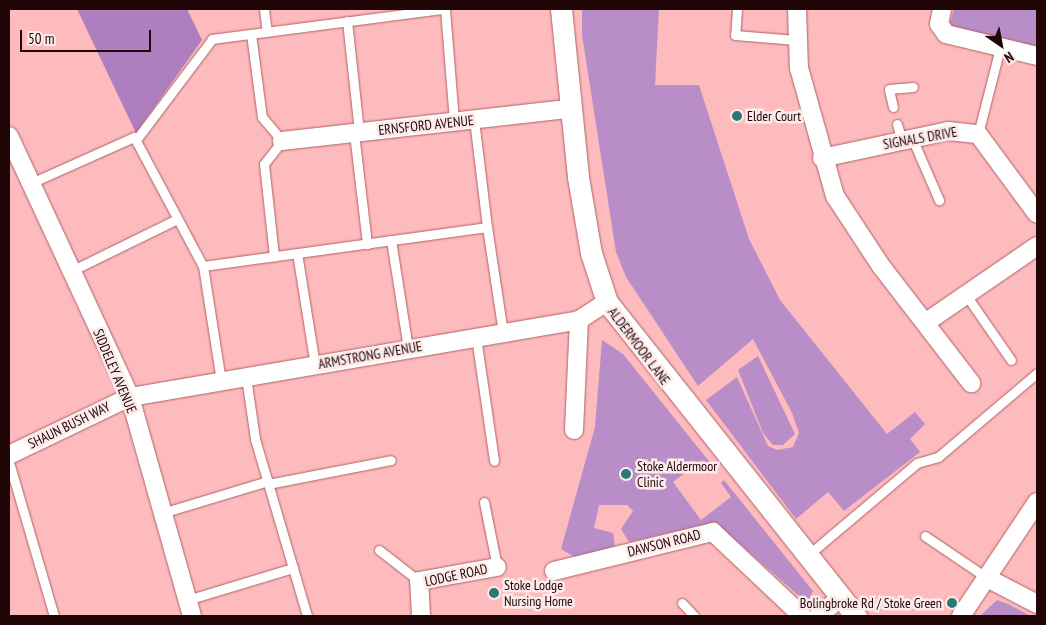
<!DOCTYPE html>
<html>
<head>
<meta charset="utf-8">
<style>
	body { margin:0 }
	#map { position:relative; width:1046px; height:625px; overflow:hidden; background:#febbbd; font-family:"PT Sans Narrow",sans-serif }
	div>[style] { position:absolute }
	.green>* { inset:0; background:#b98dc8 }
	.forest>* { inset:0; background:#ae7ebe }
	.roads { filter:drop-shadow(0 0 1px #ae6367) drop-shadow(0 0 1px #ae6367) }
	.service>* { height:9px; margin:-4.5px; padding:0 4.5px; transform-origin:4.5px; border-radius:4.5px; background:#fff }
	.minor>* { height:18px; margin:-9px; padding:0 9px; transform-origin:9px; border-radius:9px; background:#fff }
	.tertiary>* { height:21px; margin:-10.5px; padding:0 10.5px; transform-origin:10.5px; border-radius:10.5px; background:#fff }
	.dots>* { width:14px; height:14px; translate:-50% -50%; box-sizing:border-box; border:2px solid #fdebeb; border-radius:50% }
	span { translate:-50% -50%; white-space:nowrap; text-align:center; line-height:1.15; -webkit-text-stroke:5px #fdebeb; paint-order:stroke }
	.poi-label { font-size:14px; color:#210608 }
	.left { translate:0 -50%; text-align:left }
	.right { translate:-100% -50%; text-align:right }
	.street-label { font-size:14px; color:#210608 }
	.frame { position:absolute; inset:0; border:10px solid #210608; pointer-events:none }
	.north { position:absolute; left:976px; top:20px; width:50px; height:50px; -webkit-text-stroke:4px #fdebeb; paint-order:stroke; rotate:147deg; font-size:14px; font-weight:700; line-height:20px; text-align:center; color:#210608 }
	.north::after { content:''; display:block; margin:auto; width:18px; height:22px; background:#210608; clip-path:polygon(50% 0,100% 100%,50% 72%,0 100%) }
	.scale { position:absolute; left:20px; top:30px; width:131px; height:22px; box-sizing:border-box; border:2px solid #210608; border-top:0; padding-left:6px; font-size:15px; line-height:18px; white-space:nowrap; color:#210608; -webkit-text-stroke:4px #fdebeb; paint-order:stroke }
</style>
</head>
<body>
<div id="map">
	<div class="green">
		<i style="clip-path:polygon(582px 9px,659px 9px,655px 85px,699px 85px,749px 239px,780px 300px,887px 434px,915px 412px,925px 424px,910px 439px,920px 452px,844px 511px,828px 492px,796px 519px,706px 400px,737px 377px,768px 446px,777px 450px,793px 447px,799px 433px,792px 413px,753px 339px,698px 386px,626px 277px,616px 252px,582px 35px)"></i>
		<i style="clip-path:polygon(954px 9px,1037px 9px,1037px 47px,957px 30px,950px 23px)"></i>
		<i style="clip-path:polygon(602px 340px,623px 354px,716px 470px,713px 473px,702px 460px,673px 482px,701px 520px,731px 497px,721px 483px,724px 480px,813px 591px,807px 603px,715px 522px,629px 542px,621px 529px,633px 511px,627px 505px,599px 505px,594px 528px,613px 533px,615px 546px,575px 557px,561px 549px,595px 427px)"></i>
		<i style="clip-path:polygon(758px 356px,795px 434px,783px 445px,773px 445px,763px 433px,738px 370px)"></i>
		<i style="clip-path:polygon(997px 600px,1008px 604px,1031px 616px,980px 616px)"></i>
	</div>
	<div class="forest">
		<i style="clip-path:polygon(77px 9px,187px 9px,202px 40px,136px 133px)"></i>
	</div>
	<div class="roads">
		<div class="service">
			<i style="left:264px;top:9px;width:23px;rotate:83deg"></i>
			<i style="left:445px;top:9px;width:112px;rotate:85.4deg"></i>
			<i style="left:737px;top:9px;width:26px;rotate:94deg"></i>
			<i style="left:735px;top:35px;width:61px;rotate:4.7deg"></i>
			<i style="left:347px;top:21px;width:112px;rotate:83.8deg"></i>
			<i style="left:251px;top:34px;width:84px;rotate:82.5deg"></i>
			<i style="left:262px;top:117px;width:31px;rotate:50deg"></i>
			<i style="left:282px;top:141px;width:29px;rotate:128deg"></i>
			<i style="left:264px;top:164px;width:93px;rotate:83.8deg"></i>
			<i style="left:893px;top:107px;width:18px;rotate:-103deg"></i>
			<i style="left:889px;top:89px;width:24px;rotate:-5deg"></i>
			<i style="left:897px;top:124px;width:18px;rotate:74deg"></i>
			<i style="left:354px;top:133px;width:112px;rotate:83.3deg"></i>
			<i style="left:978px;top:134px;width:89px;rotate:-75.7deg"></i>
			<i style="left:912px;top:138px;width:68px;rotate:66.5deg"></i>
			<i style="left:136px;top:140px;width:126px;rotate:-53deg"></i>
			<i style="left:212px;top:39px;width:233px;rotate:-7.4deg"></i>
			<i style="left:31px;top:183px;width:113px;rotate:-24.1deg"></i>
			<i style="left:134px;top:137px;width:146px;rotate:61.9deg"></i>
			<i style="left:203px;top:266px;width:287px;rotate:-7.8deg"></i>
			<i style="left:487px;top:227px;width:109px;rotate:-96.9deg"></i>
			<i style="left:487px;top:227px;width:107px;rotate:81.4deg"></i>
			<i style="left:391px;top:240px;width:110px;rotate:81.1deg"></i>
			<i style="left:297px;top:253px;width:113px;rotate:80.9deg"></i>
			<i style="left:203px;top:266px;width:116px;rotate:81.1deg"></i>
			<i style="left:71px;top:271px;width:118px;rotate:-26.1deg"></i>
			<i style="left:966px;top:295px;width:79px;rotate:55.3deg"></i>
			<i style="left:476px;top:337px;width:125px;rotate:81.7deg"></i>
			<i style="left:246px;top:377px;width:63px;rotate:81.7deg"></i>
			<i style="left:255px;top:439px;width:184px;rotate:73.6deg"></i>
			<i style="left:9px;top:462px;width:160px;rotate:73.7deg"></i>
			<i style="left:268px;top:484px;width:125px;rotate:-11deg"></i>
			<i style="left:484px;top:502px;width:66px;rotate:78.7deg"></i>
			<i style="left:162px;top:513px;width:111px;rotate:-16.8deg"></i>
			<i style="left:925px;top:536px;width:75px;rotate:34.1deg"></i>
			<i style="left:379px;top:550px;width:51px;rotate:37.8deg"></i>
			<i style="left:807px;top:556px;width:144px;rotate:-40.2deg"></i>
			<i style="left:917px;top:463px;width:22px;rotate:-16deg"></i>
			<i style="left:938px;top:457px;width:130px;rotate:-40.3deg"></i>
			<i style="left:187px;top:600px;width:111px;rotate:-16.8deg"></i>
			<i style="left:682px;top:603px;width:18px;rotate:47deg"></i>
		</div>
		<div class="minor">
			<i style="left:797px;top:9px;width:59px;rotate:88.1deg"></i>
			<i style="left:799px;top:68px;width:133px;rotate:74.3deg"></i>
			<i style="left:835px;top:196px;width:84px;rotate:56.7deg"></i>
			<i style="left:881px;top:266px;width:148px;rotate:52.4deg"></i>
			<i style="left:942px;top:9px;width:15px;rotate:101deg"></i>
			<i style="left:939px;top:24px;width:12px;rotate:55deg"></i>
			<i style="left:946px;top:34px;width:94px;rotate:13.6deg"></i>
			<i style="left:9px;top:136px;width:288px;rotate:65.1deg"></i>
			<i style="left:130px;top:397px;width:228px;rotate:74.2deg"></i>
			<i style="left:282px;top:141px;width:289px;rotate:-6.4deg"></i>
			<i style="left:822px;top:158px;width:129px;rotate:-12.1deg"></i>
			<i style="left:948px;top:131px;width:30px;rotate:6deg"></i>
			<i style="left:978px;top:134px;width:99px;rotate:53.6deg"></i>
			<i style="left:925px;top:323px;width:136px;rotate:-34.5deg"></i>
			<i style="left:574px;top:430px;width:110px;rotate:-87.4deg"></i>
			<i style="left:9px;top:455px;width:134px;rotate:-25.6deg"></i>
			<i style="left:130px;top:397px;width:456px;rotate:-9.7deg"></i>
			<i style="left:579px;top:320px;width:33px;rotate:-33deg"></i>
			<i style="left:554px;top:571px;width:164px;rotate:-13.8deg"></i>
			<i style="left:713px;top:532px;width:122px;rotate:43.3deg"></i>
			<i style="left:987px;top:578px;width:56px;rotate:27.5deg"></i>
			<i style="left:421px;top:616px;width:35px;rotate:-93deg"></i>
			<i style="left:419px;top:581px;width:79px;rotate:-10.2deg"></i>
			<i style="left:818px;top:616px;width:28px;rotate:-39deg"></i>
			<i style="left:961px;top:616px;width:137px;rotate:-56.3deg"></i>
		</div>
		<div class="tertiary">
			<i style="left:561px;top:9px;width:169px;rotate:84.2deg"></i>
			<i style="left:578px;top:177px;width:77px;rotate:80.3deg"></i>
			<i style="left:591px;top:253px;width:52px;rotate:71.9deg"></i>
			<i style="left:607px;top:302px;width:401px;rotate:51.6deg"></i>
		</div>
	</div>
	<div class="dots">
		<i style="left:737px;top:116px;background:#2c7678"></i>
		<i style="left:626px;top:474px;background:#2c7678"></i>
		<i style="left:494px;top:593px;background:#2c7678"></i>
		<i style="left:952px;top:603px;background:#2c7678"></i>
	</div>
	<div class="poi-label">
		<span class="left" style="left:747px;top:116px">Elder Court</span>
		<span class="left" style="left:637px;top:474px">Stoke Aldermoor<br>Clinic</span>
		<span class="left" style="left:504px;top:593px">Stoke Lodge<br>Nursing Home</span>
		<span class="right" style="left:942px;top:603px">Bolingbroke Rd / Stoke Green</span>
	</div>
	<div class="street-label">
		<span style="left:426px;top:125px;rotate:-6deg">ERNSFORD AVENUE</span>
		<span style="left:920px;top:138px;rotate:-10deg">SIGNALS DRIVE</span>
		<span style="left:639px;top:346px;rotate:53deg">ALDERMOOR LANE</span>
		<span style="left:370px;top:355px;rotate:-10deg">ARMSTRONG AVENUE</span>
		<span style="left:115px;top:371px;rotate:67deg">SIDDELEY AVENUE</span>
		<span style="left:69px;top:425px;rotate:-26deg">SHAUN BUSH WAY</span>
		<span style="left:664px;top:543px;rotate:-14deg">DAWSON ROAD</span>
		<span style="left:456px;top:575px;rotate:-12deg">LODGE ROAD</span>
	</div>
	<div class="frame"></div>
	<div class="north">N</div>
	<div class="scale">50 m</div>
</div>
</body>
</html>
